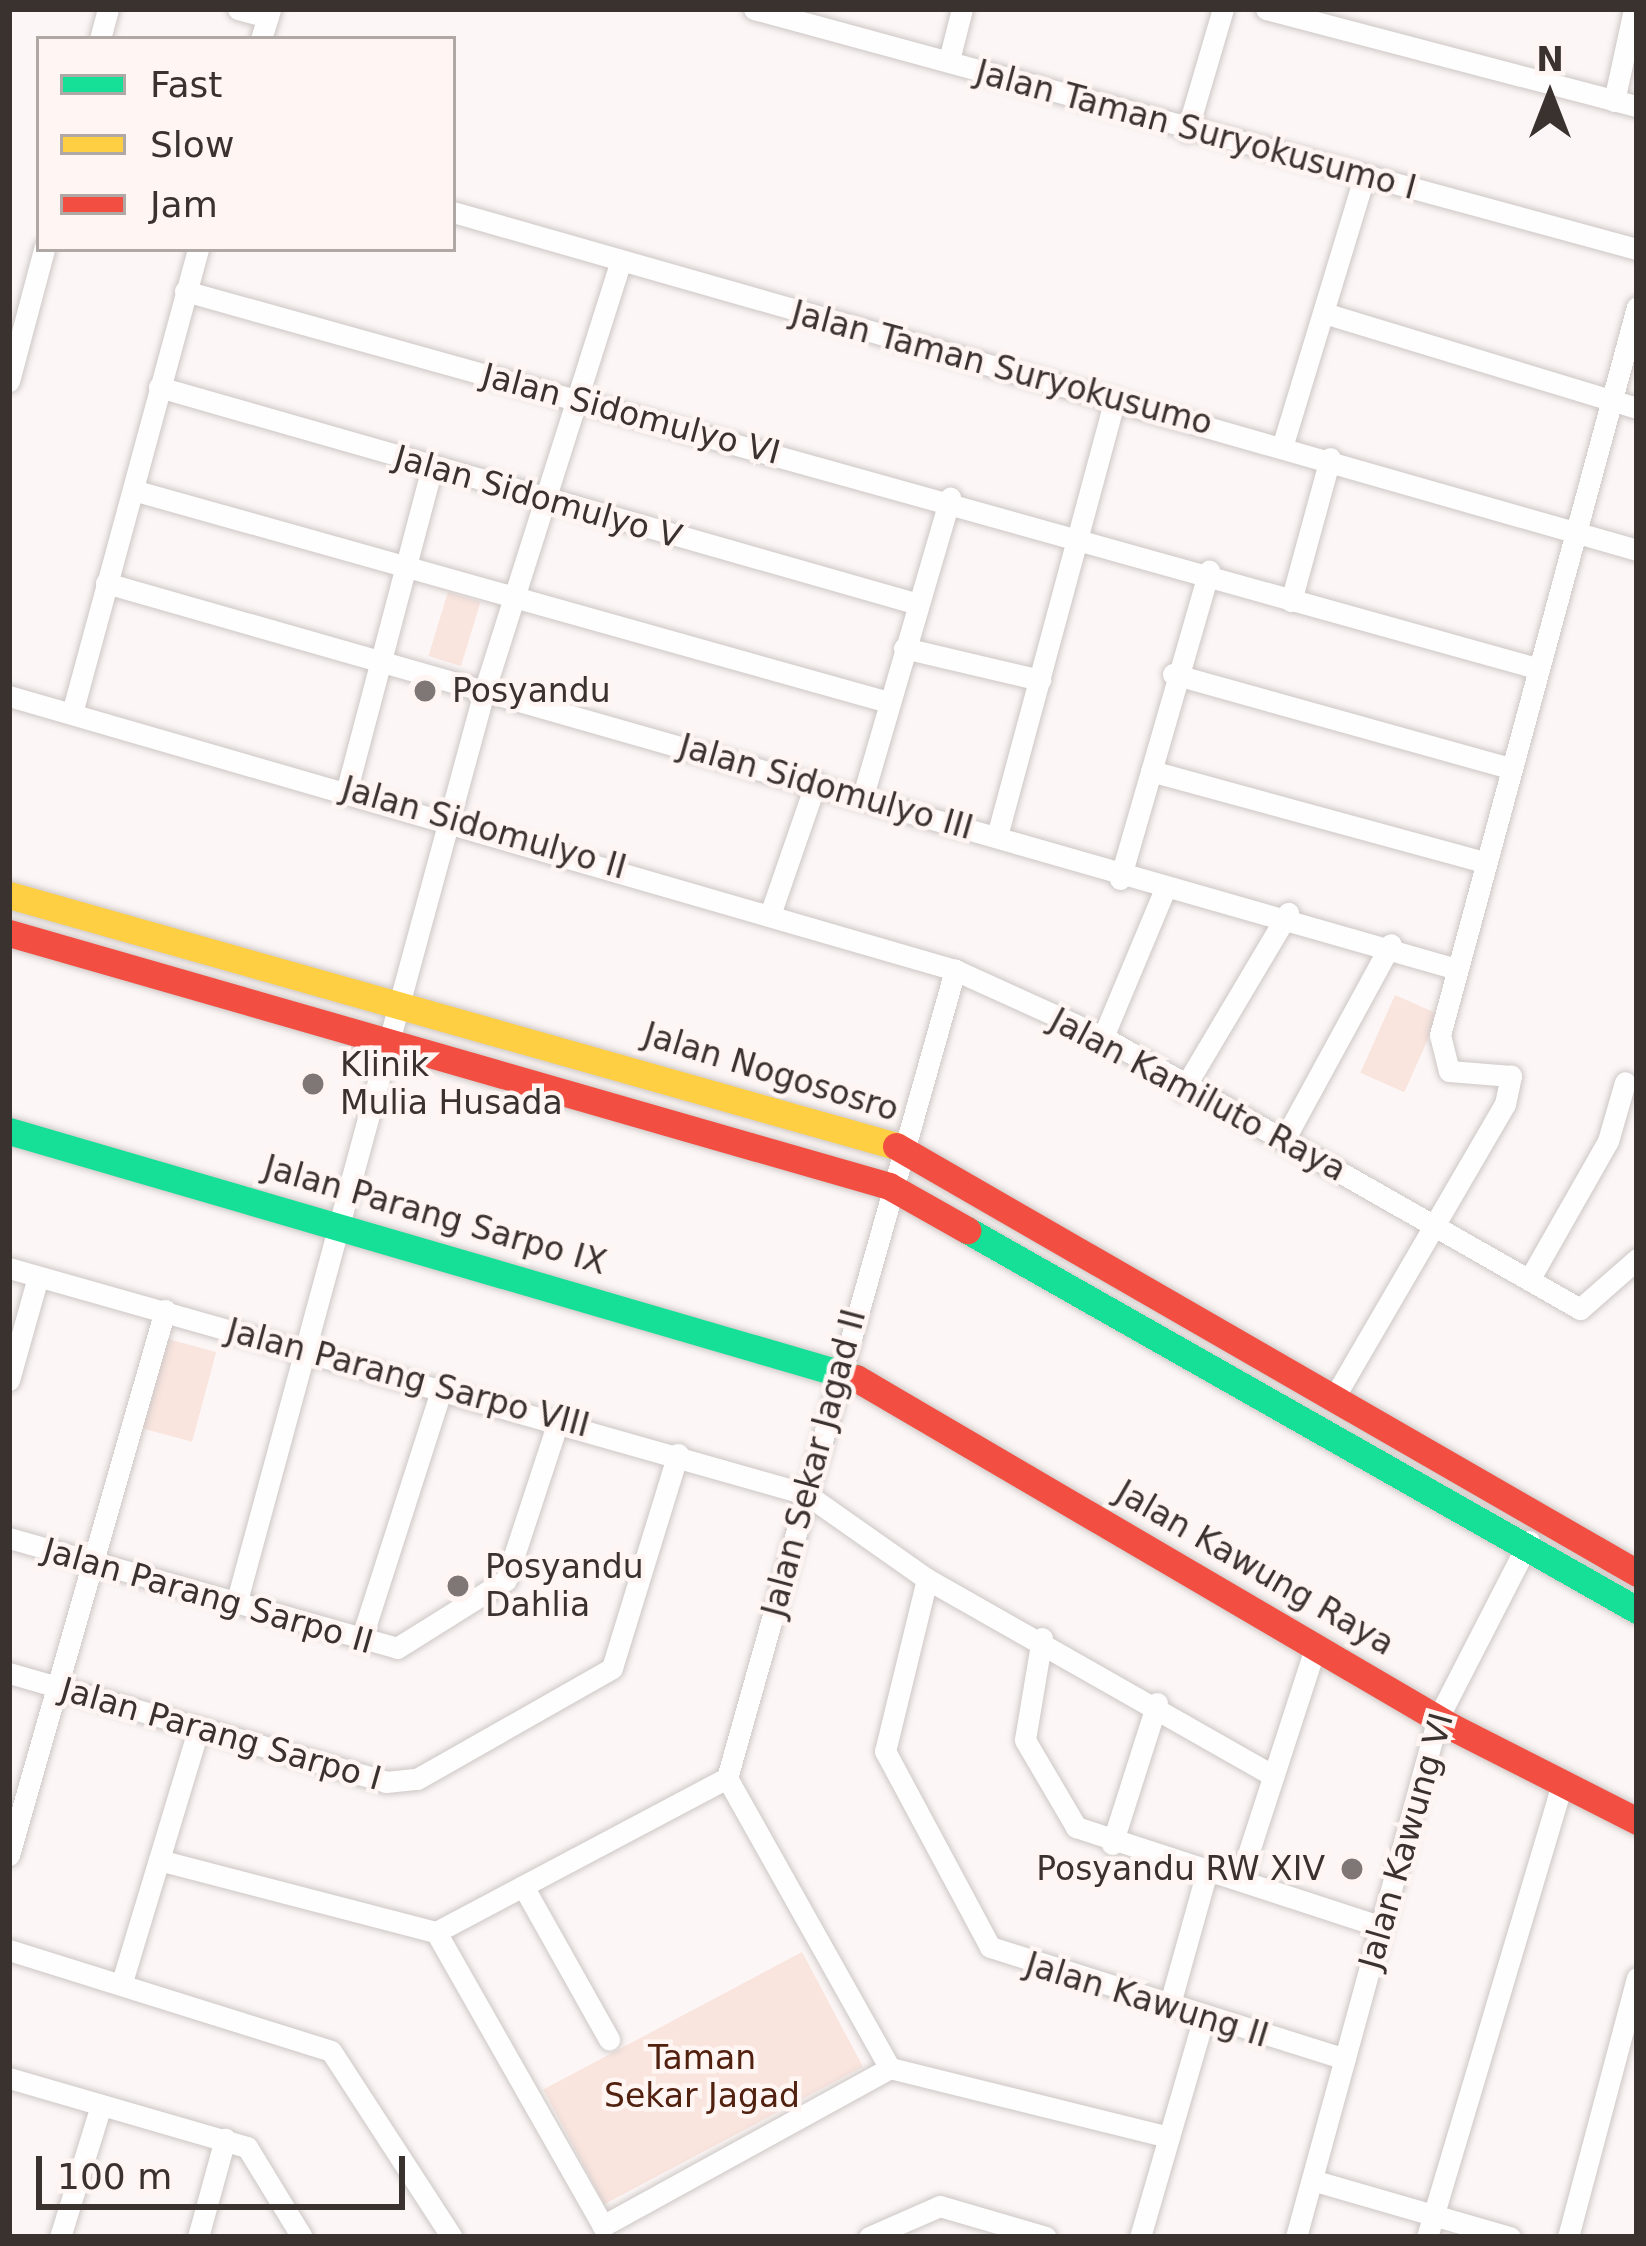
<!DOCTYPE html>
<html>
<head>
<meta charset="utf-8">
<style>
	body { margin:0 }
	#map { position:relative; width:1646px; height:2246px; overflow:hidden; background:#fcf7f6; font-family:"DejaVu Sans",sans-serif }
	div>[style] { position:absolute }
	.green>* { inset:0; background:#f9e4de; transform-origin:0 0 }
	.roads { filter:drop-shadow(0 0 3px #cdc7c5) drop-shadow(0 0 3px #cdc7c5) }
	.street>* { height:21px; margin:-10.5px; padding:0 10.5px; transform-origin:10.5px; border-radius:10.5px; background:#fffefe }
	.fast>* { height:27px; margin:-13.5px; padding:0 13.5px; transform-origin:13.5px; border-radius:13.5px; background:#16e098 }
	.slow>* { height:27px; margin:-13.5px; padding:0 13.5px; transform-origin:13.5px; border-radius:13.5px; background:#ffcf43 }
	.jam>* { height:27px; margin:-13.5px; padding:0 13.5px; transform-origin:13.5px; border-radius:13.5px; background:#f24e42 }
	.dots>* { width:33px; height:33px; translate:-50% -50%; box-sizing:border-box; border:6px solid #fff6f3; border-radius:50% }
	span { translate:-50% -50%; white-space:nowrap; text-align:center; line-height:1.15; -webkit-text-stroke:9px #fff6f3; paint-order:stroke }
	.street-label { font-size:33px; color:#3a322f }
	.poi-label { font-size:33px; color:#3a322f }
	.left { translate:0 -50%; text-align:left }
	.right { translate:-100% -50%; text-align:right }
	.park-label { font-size:33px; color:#52200f }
	.frame { position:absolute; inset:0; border:12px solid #3a322f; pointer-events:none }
	.legend { position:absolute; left:36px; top:36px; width:420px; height:216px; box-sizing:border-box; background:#fff6f3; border:3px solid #b0a8a5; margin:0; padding:15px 21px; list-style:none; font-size:36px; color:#3a322f }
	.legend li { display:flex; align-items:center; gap:24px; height:60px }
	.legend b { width:60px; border:3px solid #b0a8a5 }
	.north { position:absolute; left:1490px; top:36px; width:120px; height:120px; -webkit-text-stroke:9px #fff6f3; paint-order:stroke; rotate:0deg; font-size:33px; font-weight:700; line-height:48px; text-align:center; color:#3a322f }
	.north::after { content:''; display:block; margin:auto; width:42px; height:54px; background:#3a322f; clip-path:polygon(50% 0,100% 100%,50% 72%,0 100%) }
	.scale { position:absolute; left:36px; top:2156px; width:369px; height:54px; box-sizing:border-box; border:6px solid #3a322f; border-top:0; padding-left:15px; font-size:36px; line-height:42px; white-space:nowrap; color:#3a322f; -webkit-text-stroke:9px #fff6f3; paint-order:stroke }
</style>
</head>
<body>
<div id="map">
	<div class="green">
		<i style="left:448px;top:592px;width:34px;height:67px;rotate:17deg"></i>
		<i style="left:1395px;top:995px;width:48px;height:85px;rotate:24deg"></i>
		<i style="left:164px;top:1338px;width:54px;height:93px;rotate:15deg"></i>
		<i style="left:802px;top:1952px;width:130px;height:293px;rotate:62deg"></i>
	</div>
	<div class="roads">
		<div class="street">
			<i style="left:238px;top:9px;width:31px;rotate:15deg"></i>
			<i style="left:754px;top:9px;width:915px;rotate:15.21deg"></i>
			<i style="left:1266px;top:9px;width:383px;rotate:14.7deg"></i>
			<i style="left:100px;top:39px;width:31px;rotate:-75deg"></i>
			<i style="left:261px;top:39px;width:31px;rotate:-73deg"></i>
			<i style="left:949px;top:60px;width:53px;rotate:-75.7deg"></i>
			<i style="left:1614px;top:101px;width:94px;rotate:-77.7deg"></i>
			<i style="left:1187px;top:131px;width:127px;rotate:-73.6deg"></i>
			<i style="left:453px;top:212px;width:1231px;rotate:15.93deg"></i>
			<i style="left:185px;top:291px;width:1403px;rotate:15.59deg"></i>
			<i style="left:1324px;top:313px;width:327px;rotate:16.9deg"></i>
			<i style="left:9px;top:381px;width:137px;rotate:-75.1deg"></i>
			<i style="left:159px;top:387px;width:789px;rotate:15.96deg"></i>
			<i style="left:1283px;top:444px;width:278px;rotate:-73.1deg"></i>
			<i style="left:133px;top:490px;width:784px;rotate:15.68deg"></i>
			<i style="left:106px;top:583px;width:1401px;rotate:15.95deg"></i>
			<i style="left:1291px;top:601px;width:148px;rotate:-74.7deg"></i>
			<i style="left:904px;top:648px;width:140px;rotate:13.2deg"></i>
			<i style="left:1173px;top:674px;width:349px;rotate:15.6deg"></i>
			<i style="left:9px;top:696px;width:985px;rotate:16.15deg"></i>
			<i style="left:955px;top:970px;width:162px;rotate:24.4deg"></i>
			<i style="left:1103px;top:1037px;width:549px;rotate:29.69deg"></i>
			<i style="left:1580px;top:1309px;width:76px;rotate:-41.3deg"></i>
			<i style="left:72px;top:713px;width:481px;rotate:-74.8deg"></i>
			<i style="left:1151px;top:771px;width:341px;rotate:15.3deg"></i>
			<i style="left:347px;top:789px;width:333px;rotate:-75.2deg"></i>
			<i style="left:862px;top:799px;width:314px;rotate:-73.7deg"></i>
			<i style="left:997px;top:836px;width:452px;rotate:-74.9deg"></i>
			<i style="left:1120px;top:879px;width:321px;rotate:-73.9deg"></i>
			<i style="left:772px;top:909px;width:134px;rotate:-70.9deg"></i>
			<i style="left:1103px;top:1037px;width:158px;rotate:-67.3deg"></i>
			<i style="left:1183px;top:1090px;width:206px;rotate:-59.3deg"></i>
			<i style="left:1284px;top:1140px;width:223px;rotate:-61.4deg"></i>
			<i style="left:9px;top:1268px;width:828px;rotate:15.83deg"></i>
			<i style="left:806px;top:1494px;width:148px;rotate:35.1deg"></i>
			<i style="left:927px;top:1579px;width:392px;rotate:29.6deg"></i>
			<i style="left:1529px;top:1280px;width:160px;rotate:-60.4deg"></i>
			<i style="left:1608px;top:1141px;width:61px;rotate:-73.9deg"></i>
			<i style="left:9px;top:1380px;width:107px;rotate:-74.3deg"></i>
			<i style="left:1335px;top:1396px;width:338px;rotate:-59.8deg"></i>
			<i style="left:1505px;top:1104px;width:29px;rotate:-78deg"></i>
			<i style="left:1511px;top:1076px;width:62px;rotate:-175.4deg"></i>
			<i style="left:1449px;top:1071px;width:37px;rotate:-104deg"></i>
			<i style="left:1440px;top:1035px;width:754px;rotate:-74.86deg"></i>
			<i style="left:9px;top:1538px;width:403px;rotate:15.8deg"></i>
			<i style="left:397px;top:1648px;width:128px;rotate:-32deg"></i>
			<i style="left:506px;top:1580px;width:169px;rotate:-71.8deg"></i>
			<i style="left:927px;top:1579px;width:177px;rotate:103.7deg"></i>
			<i style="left:885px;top:1751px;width:222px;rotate:61.8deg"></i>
			<i style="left:990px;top:1947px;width:372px;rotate:17.5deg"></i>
			<i style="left:236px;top:1604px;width:945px;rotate:-74.79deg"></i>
			<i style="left:484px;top:692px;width:450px;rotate:-72.4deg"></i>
			<i style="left:1042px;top:1638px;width:103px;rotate:99.5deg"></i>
			<i style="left:1025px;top:1740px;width:101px;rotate:59.6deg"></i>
			<i style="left:1076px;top:1827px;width:318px;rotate:18.1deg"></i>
			<i style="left:361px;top:1640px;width:266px;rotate:-72.2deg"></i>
			<i style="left:9px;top:1673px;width:392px;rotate:16.1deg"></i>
			<i style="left:386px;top:1782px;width:31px;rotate:-6deg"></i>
			<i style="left:417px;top:1779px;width:224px;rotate:-29.6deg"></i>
			<i style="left:612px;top:1668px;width:224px;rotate:-72.9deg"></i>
			<i style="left:727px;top:1778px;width:333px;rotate:60.7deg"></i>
			<i style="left:890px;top:2068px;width:328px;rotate:151.2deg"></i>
			<i style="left:603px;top:2226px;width:338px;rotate:-119.6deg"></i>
			<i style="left:436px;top:1932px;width:329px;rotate:-27.9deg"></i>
			<i style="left:727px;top:1778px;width:840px;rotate:-74.24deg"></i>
			<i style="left:1112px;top:1844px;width:148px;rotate:-72.3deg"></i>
			<i style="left:9px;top:1855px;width:567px;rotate:-74.03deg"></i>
			<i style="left:159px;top:1860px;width:286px;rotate:14.6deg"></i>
			<i style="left:1240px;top:1879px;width:246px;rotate:-72deg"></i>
			<i style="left:523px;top:1886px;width:176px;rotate:60.7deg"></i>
			<i style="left:9px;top:1950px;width:337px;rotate:17.4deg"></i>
			<i style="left:331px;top:2051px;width:222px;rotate:57deg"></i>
			<i style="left:122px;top:1982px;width:263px;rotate:-73.2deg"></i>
			<i style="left:1171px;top:2000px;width:130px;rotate:-74.4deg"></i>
			<i style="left:890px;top:2068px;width:287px;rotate:13.9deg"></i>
			<i style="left:9px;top:2078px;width:248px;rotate:16.2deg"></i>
			<i style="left:247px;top:2147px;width:105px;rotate:58.6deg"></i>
			<i style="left:1312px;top:2180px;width:206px;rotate:16.1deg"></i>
			<i style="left:60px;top:2237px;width:138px;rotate:-72.7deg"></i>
			<i style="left:198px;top:2237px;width:102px;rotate:-74.6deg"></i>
			<i style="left:869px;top:2237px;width:77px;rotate:-23.6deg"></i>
			<i style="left:940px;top:2206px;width:110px;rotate:16.3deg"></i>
			<i style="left:1140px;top:2237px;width:229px;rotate:-73.8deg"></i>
			<i style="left:1296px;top:2237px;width:538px;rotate:-74.7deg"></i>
			<i style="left:1438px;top:1718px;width:199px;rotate:-62.8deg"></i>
			<i style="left:1427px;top:2237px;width:475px;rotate:-73.4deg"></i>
			<i style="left:1568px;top:2237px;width:268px;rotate:-75.1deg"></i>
		</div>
		<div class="fast">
			<i style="left:9px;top:1131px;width:882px;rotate:16.26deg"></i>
			<i style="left:967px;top:1230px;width:770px;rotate:29.56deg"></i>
		</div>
		<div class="slow">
			<i style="left:9px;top:895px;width:922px;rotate:15.8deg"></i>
		</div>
		<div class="jam">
			<i style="left:9px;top:933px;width:916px;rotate:16.04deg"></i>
			<i style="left:889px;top:1186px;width:90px;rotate:29.4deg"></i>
			<i style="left:896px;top:1146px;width:855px;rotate:29.95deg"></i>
			<i style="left:856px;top:1378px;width:691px;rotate:30.35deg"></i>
			<i style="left:1452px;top:1727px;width:208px;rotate:26.9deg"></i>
		</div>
	</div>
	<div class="dots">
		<i style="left:425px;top:691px;background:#7e7775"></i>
		<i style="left:313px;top:1084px;background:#7e7775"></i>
		<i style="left:458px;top:1586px;background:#7e7775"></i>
		<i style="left:1352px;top:1869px;background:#7e7775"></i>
	</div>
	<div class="street-label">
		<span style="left:1196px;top:130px;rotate:15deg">Jalan Taman Suryokusumo I</span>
		<span style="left:1002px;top:368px;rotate:15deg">Jalan Taman Suryokusumo</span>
		<span style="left:631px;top:414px;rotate:15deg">Jalan Sidomulyo VI</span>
		<span style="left:538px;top:497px;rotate:16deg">Jalan Sidomulyo V</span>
		<span style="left:826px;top:787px;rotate:16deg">Jalan Sidomulyo III</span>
		<span style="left:484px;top:828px;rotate:16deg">Jalan Sidomulyo II</span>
		<span style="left:771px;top:1072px;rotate:17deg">Jalan Nogososro</span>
		<span style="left:1198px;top:1095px;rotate:28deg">Jalan Kamiluto Raya</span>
		<span style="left:435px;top:1215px;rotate:16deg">Jalan Parang Sarpo IX</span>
		<span style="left:408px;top:1378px;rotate:15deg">Jalan Parang Sarpo VIII</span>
		<span style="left:814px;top:1463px;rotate:-75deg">Jalan Sekar Jagad II</span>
		<span style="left:1255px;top:1568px;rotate:30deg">Jalan Kawung Raya</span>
		<span style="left:208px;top:1596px;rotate:16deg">Jalan Parang Sarpo II</span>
		<span style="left:221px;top:1734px;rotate:16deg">Jalan Parang Sarpo I</span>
		<span style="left:1406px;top:1841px;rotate:-74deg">Jalan Kawung VI</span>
		<span style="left:1147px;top:2000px;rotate:17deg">Jalan Kawung II</span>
	</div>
	<div class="poi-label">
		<span class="left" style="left:452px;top:691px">Posyandu</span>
		<span class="left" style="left:340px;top:1084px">Klinik<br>Mulia Husada</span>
		<span class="left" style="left:485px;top:1586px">Posyandu<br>Dahlia</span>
		<span class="right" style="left:1325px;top:1869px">Posyandu RW XIV</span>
	</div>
	<div class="park-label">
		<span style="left:702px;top:2077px">Taman<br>Sekar Jagad</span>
	</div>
	<div class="frame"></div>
	<ul class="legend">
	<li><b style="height:15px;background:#16e098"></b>Fast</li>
	<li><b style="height:15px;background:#ffcf43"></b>Slow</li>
	<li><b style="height:15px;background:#f24e42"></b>Jam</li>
	</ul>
	<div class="north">N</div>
	<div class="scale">100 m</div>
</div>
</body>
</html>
